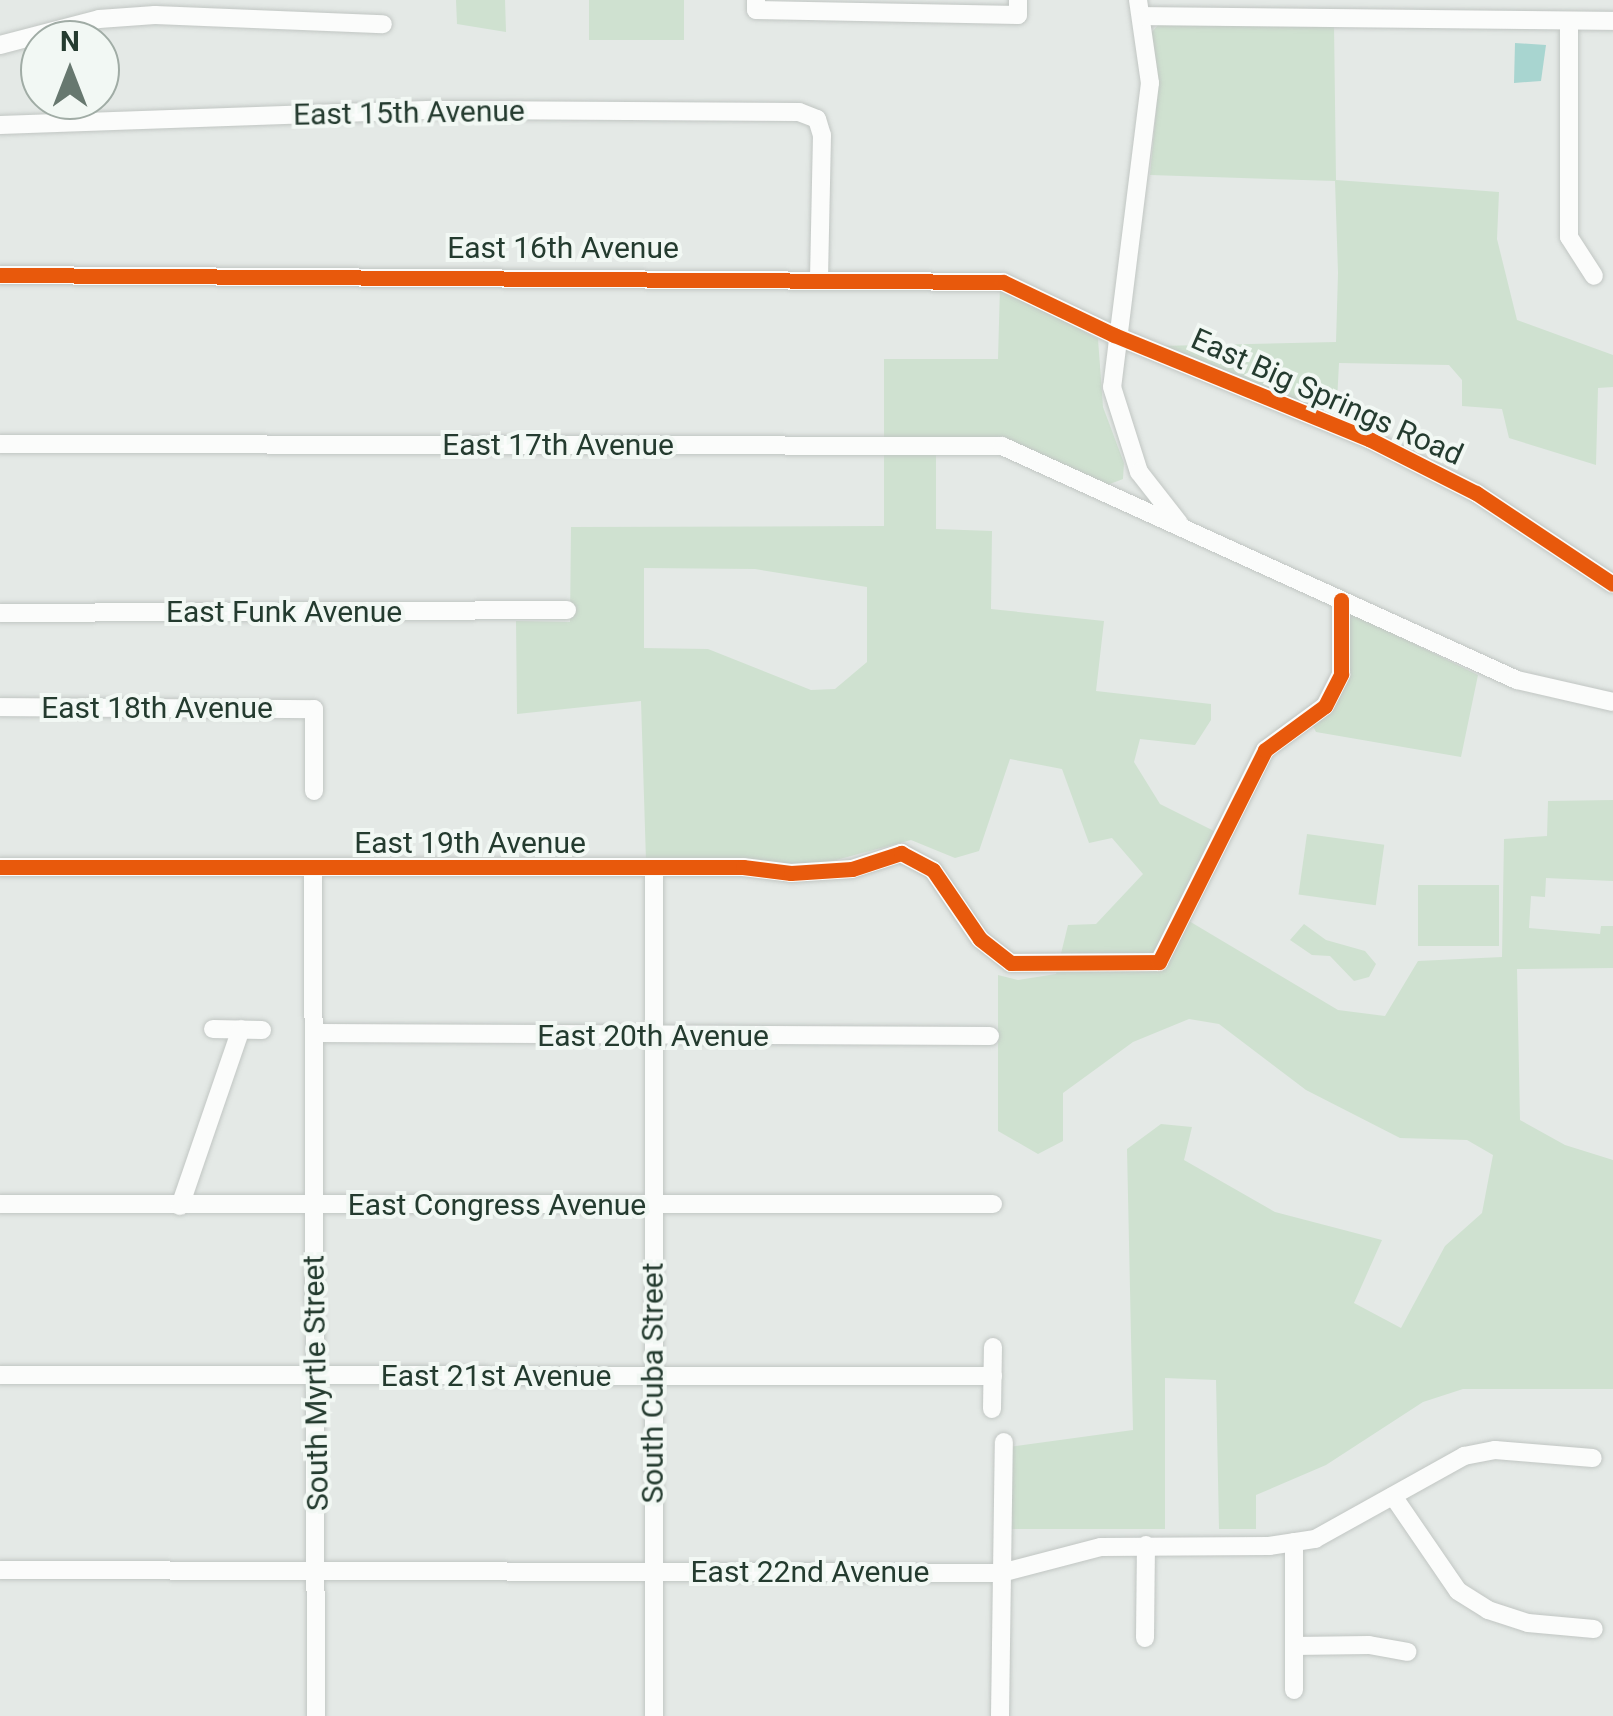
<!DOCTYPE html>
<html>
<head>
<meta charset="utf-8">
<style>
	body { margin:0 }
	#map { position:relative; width:1613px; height:1716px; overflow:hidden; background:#e4e9e6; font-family:Roboto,sans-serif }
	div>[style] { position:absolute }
	.green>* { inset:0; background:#cfe1d0; transform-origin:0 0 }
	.water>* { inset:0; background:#a8d5d0 }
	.roads { filter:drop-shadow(0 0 2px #c1c6c3) drop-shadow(0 0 2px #c1c6c3) }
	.minor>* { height:18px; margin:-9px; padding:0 9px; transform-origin:9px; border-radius:9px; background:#fbfcfb }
	.cycleway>* { height:15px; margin:-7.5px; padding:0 7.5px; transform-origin:7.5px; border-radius:7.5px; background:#e8590c }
	span { translate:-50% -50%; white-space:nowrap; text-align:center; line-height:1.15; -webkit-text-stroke:8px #f2f8f4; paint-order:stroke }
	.street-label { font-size:30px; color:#243b2f }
	.north { position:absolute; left:20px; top:20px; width:100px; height:100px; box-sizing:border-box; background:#f2f8f4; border:2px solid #a0aca5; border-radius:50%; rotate:0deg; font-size:28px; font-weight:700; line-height:40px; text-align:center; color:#243b2f }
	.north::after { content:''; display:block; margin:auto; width:35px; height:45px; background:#67786f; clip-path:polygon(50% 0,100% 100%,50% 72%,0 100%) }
</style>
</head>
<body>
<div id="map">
	<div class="green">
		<i style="clip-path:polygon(456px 0,505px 0,506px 32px,457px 24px)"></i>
		<i style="left:589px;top:0;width:95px;height:40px"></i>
		<i style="clip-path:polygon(1159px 24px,1334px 24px,1336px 180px,1499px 192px,1497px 239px,1517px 320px,1613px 355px,1613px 387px,1598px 388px,1596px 465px,1509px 438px,1502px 409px,1462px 406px,1462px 380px,1449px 365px,1339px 363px,1336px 421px,1158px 346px,1336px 342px,1338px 273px,1335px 181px,1150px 175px,1156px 112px,1152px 32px)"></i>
		<i style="clip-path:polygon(1000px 286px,1098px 339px,1103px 407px,1124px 463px,1123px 479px,1102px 487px,999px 438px,884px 439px,884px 359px,998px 359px)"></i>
		<i style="clip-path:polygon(evenodd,884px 452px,936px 454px,936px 529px,992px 531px,991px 609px,1104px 621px,1096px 691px,1211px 704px,1211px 720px,1195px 745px,1140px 739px,1134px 762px,1160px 804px,1230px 839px,1189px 921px,1338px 1010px,1385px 1016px,1418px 961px,1502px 957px,1504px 839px,1547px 836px,1548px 801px,1613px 800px,1613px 881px,1546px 878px,1545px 897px,1531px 896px,1529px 928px,1600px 934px,1601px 926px,1613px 926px,1613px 968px,1517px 969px,1520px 1120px,1565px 1145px,1613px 1160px,1613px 1389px,1463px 1389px,1423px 1402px,1326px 1465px,1256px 1495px,1256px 1529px,1219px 1529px,1216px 1380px,1165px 1378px,1165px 1529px,1008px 1529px,1008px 1447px,1133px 1430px,1127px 1149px,1161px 1124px,1192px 1127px,1184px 1160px,1275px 1212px,1382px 1240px,1354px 1303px,1401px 1328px,1445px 1246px,1482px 1213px,1493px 1155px,1467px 1140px,1400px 1138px,1306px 1090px,1219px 1024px,1189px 1019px,1133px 1042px,1063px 1093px,1063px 1141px,1038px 1154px,998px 1131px,998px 975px,1018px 980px,1056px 974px,1068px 925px,1096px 924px,1143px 874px,1112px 838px,1089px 843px,1062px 769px,1010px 759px,979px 851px,955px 858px,911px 840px,806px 868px,646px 861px,641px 701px,517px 714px,516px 621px,570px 622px,571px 527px,884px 526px,884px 452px,644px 568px,755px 569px,867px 587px,867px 662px,835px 689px,811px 690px,708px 649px,644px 648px,644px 568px)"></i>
		<i style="clip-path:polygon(1347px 611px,1478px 675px,1461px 757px,1316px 732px,1310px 721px,1328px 710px)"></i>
		<i style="left:1307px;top:834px;width:78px;height:61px;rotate:8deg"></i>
		<i style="left:1418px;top:885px;width:81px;height:61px"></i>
		<i style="clip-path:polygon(1304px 924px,1326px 940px,1365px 951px,1376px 964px,1369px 977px,1354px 981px,1330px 956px,1312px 955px,1290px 940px)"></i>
	</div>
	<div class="water">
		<i style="clip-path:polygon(1515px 43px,1546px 45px,1541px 81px,1514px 83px)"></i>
	</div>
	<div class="roads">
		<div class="minor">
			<i style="left:756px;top:0;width:10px;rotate:90deg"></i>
			<i style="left:756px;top:10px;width:262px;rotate:1.1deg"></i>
			<i style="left:1018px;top:15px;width:15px;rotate:-90deg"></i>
			<i style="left:1138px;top:0;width:84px;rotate:81.8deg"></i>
			<i style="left:1150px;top:83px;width:306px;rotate:97.1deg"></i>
			<i style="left:1112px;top:387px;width:89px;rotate:72.4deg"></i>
			<i style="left:1139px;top:472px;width:65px;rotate:51.9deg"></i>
			<i style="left:1145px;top:16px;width:468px;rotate:0.6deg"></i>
			<i style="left:1569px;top:21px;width:216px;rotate:90deg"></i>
			<i style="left:1569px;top:237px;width:46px;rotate:57.3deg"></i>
			<i style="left:0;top:45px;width:102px;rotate:-14.7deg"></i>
			<i style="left:99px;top:19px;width:56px;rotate:-4.1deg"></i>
			<i style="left:155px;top:15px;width:228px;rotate:2.3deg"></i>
			<i style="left:0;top:125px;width:434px;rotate:-2deg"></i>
			<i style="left:434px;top:110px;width:365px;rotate:0.3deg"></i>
			<i style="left:799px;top:112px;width:19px;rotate:21deg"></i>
			<i style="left:817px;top:119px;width:17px;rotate:73deg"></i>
			<i style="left:822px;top:135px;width:142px;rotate:91.2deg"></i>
			<i style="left:0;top:275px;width:1003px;rotate:0.4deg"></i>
			<i style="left:1003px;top:282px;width:123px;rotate:25.5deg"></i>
			<i style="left:1114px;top:335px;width:275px;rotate:22.2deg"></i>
			<i style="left:1369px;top:439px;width:120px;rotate:26.8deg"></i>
			<i style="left:1476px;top:493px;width:164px;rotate:33.6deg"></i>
			<i style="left:0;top:444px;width:1002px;rotate:0.11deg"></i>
			<i style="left:1002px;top:446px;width:566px;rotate:24.44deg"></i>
			<i style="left:1517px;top:680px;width:98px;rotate:12.9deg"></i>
			<i style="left:0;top:613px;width:567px;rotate:-0.3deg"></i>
			<i style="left:0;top:707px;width:314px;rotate:0.4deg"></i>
			<i style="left:314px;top:709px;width:82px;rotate:90deg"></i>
			<i style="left:0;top:867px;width:743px"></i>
			<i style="left:743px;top:867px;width:48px;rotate:7.1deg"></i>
			<i style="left:791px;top:873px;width:61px;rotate:-3.8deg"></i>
			<i style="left:852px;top:869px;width:52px;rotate:-18.1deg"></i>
			<i style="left:901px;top:853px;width:36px;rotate:28deg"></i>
			<i style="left:933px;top:870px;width:83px;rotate:55.7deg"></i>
			<i style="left:980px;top:939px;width:39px;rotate:38deg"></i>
			<i style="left:1011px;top:963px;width:148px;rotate:-0.4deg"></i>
			<i style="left:1159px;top:962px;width:237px;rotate:-63.4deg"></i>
			<i style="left:1265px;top:750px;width:74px;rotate:-36.3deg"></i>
			<i style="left:1325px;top:706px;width:36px;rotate:-63deg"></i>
			<i style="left:1341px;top:674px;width:74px;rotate:-90deg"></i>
			<i style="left:313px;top:871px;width:845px;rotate:89.8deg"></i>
			<i style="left:213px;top:1029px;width:49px;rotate:1.2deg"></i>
			<i style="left:316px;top:1033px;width:674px;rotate:0.26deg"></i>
			<i style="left:0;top:1204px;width:993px"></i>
			<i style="left:180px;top:1206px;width:187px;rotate:-71deg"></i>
			<i style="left:0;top:1375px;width:993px;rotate:0.06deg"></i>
			<i style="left:992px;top:1409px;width:62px;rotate:-89.1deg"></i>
			<i style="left:1393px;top:1496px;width:115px;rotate:55.6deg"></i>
			<i style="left:1458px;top:1591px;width:36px;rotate:32deg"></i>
			<i style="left:1488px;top:1610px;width:42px;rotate:18deg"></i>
			<i style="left:1528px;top:1623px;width:66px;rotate:5.2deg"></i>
			<i style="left:1294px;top:1542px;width:148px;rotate:90deg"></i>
			<i style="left:0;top:1570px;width:1001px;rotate:0.17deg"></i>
			<i style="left:1001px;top:1573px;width:103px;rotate:-14.6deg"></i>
			<i style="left:1101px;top:1547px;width:168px;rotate:-0.3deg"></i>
			<i style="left:1269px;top:1546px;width:47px;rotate:-8.7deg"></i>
			<i style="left:1315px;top:1539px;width:171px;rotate:-29.1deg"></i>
			<i style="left:1464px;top:1456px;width:32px;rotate:-11deg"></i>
			<i style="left:1495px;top:1450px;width:98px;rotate:4.7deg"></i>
			<i style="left:1145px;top:1638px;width:93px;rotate:-89.4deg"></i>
			<i style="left:1294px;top:1646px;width:75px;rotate:-0.8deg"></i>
			<i style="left:1369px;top:1645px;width:39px;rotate:10deg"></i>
			<i style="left:654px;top:1716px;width:846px;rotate:-90deg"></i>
			<i style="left:1000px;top:1716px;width:274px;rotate:-89.2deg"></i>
		</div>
	</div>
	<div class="cycleway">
		<i style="left:0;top:275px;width:1003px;rotate:0.4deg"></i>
		<i style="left:1003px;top:282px;width:123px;rotate:25.5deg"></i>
		<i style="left:1114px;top:335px;width:275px;rotate:22.2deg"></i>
		<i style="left:1369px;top:439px;width:120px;rotate:26.8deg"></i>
		<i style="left:1476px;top:493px;width:164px;rotate:33.6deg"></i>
		<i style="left:0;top:867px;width:743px"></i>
		<i style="left:743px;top:867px;width:48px;rotate:7.1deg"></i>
		<i style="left:791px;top:873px;width:61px;rotate:-3.8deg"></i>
		<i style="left:852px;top:869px;width:52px;rotate:-18.1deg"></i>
		<i style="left:901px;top:853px;width:36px;rotate:28deg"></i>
		<i style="left:933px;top:870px;width:83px;rotate:55.7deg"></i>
		<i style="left:980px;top:939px;width:39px;rotate:38deg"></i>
		<i style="left:1011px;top:963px;width:148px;rotate:-0.4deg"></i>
		<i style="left:1159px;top:962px;width:237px;rotate:-63.4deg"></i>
		<i style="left:1265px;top:750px;width:74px;rotate:-36.3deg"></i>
		<i style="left:1325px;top:706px;width:36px;rotate:-63deg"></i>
		<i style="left:1341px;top:674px;width:74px;rotate:-90deg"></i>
	</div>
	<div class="street-label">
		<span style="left:409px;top:113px;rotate:-1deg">East 15th Avenue</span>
		<span style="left:563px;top:248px">East 16th Avenue</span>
		<span style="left:1327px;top:397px;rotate:24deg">East Big Springs Road</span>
		<span style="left:558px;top:445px">East 17th Avenue</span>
		<span style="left:284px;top:612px">East Funk Avenue</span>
		<span style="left:157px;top:708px">East 18th Avenue</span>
		<span style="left:470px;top:843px">East 19th Avenue</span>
		<span style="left:653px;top:1036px">East 20th Avenue</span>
		<span style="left:497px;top:1205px">East Congress Avenue</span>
		<span style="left:496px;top:1376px">East 21st Avenue</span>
		<span style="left:316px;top:1383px;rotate:-91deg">South Myrtle Street</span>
		<span style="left:653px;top:1383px;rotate:-90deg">South Cuba Street</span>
		<span style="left:810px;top:1572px">East 22nd Avenue</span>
	</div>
	<div class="north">N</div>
</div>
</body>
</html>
